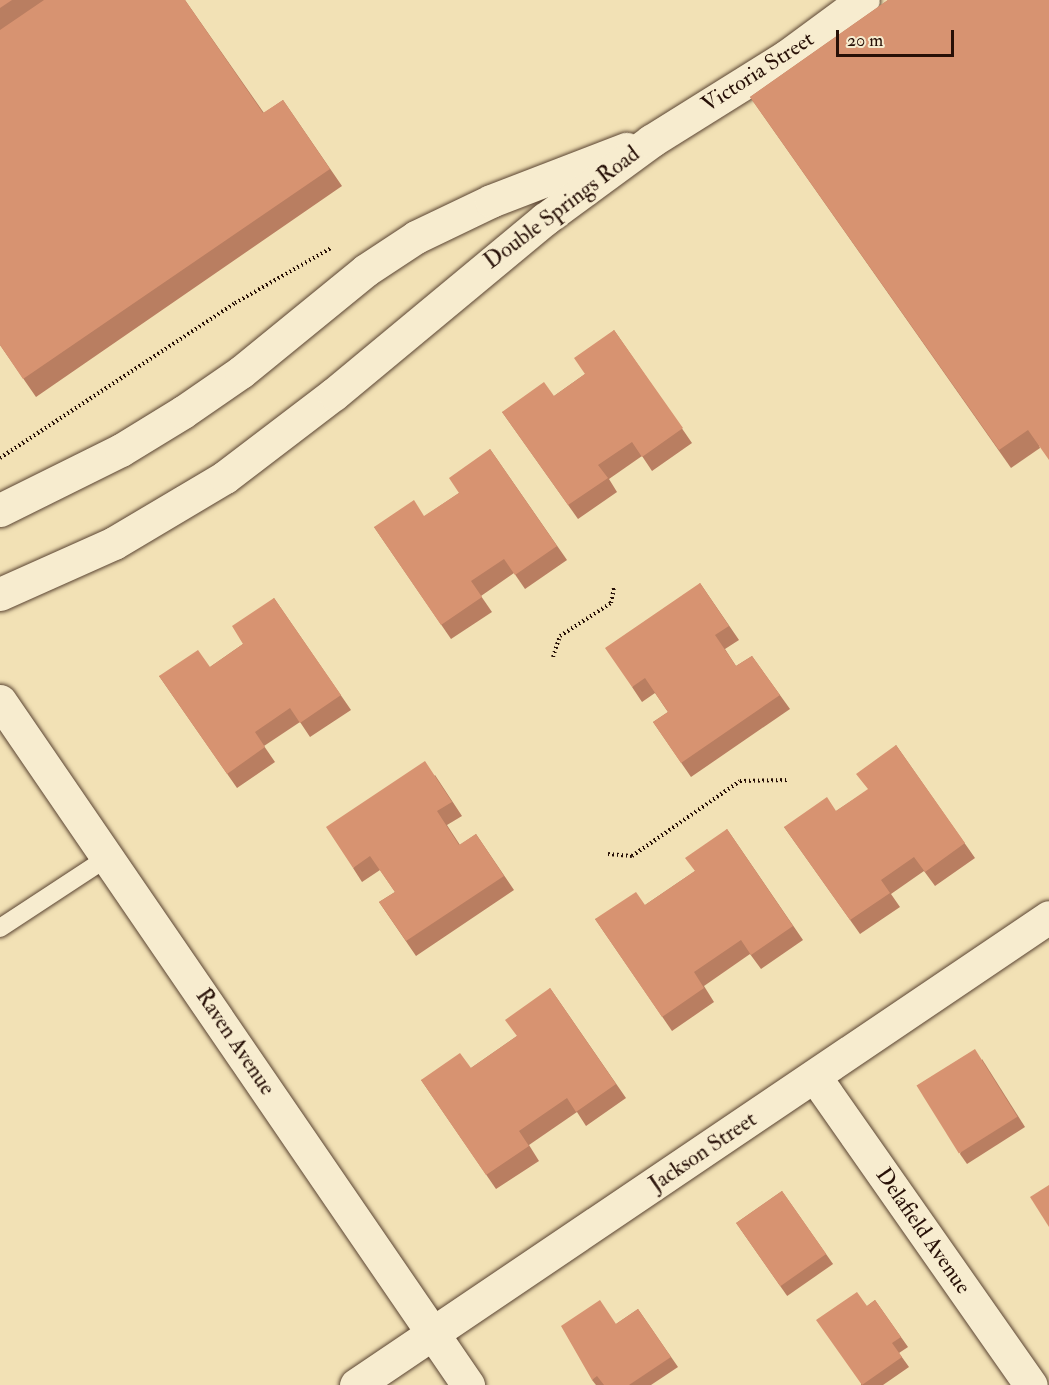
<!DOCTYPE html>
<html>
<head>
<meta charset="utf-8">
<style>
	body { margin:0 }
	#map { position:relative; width:1049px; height:1385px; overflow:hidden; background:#f2e1b5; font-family:"IM FELL Double Pica",serif }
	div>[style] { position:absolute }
	.path>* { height:4px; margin-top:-2px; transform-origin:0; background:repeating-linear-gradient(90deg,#271007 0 1.5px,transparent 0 4.5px) }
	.roads { filter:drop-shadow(0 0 2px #5a4432) drop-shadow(0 0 2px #5a4432) }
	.service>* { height:18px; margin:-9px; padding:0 9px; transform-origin:9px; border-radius:9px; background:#f7eccf }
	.minor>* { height:33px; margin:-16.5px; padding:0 16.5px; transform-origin:16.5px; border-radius:16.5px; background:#f7eccf }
	.wall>* { inset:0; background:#b97e61; transform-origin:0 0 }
	.building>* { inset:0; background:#d79371; transform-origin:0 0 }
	span { translate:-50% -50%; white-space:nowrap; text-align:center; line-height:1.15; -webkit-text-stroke:5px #f7eccf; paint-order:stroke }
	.street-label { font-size:22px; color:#271007 }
	.scale { position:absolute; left:836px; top:30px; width:118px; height:27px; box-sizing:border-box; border:3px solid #271007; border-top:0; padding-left:8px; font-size:18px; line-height:21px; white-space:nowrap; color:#271007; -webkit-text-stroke:4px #f7eccf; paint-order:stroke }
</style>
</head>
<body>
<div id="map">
	<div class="path">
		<i style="left:0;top:458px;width:282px;rotate:-33.4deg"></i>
		<i style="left:235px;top:303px;width:111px;rotate:-29.8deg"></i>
		<i style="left:553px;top:657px;width:22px;rotate:-72deg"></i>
		<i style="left:560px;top:636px;width:61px;rotate:-32.9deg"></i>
		<i style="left:611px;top:603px;width:16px;rotate:-79deg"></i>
		<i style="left:608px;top:854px;width:24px;rotate:5deg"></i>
		<i style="left:632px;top:856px;width:131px;rotate:-34.8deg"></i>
		<i style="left:740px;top:781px;width:48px;rotate:-1.2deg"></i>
	</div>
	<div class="roads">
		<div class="service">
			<i style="left:0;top:928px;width:129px;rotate:-33.3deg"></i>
		</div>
		<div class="minor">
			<i style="left:0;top:510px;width:135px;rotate:-26.4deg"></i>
			<i style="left:121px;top:450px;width:73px;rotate:-31.5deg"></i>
			<i style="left:183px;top:412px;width:70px;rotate:-34.6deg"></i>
			<i style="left:241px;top:372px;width:161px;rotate:-39.2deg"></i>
			<i style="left:366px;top:270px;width:60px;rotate:-33.4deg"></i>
			<i style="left:416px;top:237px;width:83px;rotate:-25.6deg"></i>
			<i style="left:491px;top:201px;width:145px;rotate:-21.1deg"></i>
			<i style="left:0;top:594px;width:125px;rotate:-24.1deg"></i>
			<i style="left:114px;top:543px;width:129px;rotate:-30.7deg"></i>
			<i style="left:225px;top:477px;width:137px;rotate:-37.3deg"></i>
			<i style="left:334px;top:394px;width:274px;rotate:-39.7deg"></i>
			<i style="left:545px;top:219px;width:132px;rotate:-36.3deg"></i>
			<i style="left:651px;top:141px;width:160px;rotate:-32deg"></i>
			<i style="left:787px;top:56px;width:94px;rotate:-36.4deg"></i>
			<i style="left:0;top:701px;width:829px;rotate:55.62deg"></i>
			<i style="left:815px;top:1077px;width:376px;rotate:55deg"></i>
			<i style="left:356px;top:1385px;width:836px;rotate:-34.03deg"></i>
		</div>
	</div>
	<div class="wall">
		<i style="clip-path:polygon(0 0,185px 0,264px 113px,283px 100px,342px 186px,36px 397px,0 345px)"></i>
		<i style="clip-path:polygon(888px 0,1040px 448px,1011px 468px,750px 97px)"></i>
		<i style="clip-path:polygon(614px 330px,692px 443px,652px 471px,642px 456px,609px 479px,617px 492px,578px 519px,502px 412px,554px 396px,585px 374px)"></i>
		<i style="clip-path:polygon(490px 449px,567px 560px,525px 589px,514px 573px,481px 596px,492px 612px,451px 639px,374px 527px,425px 516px,459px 493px)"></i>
		<i style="clip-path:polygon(700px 583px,739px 640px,725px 649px,736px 666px,752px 656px,790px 709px,691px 777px,653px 722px,668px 712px,655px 693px,642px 702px,632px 687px)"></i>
		<i style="clip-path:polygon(274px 598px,351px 710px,310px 737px,300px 722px,264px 746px,275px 762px,237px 788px,159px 676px,210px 667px,243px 644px)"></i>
		<i style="clip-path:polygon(896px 745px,975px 858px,935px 886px,924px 871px,891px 894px,900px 907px,860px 934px,784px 827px,836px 811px,868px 790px)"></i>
		<i style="clip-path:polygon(435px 775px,462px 816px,447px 825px,460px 845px,476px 834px,514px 890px,416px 956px,379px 902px,395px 892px,380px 870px,362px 882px,353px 868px)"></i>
		<i style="clip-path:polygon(727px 829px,803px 940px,761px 969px,750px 954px,704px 986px,714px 1002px,672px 1031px,595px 919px,645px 905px,695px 871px)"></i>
		<i style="clip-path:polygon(550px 988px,626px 1098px,586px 1126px,577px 1112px,529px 1145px,539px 1161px,496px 1189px,421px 1080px,471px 1068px,517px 1036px)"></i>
		<i style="clip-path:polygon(982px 1059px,1025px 1127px,967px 1164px,960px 1154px)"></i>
		<i style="left:782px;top:1191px;width:89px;height:56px;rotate:55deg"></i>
		<i style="clip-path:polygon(875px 1300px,908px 1347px,899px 1353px,909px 1367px,883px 1385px,861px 1385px,867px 1306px)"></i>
		<i style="clip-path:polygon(638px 1309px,678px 1367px,651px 1385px,596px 1385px,592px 1380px,616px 1324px)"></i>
	</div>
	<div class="building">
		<i style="clip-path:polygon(0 0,12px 0,0 8px)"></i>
		<i style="clip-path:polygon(44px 0,185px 0,263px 113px,283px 100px,330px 169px,23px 379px,0 345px,0 30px)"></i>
		<i style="clip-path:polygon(888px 0,1049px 0,1049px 460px,1028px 430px,999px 450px,750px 97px)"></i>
		<i style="clip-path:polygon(614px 330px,683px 428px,642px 457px,632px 442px,598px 465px,608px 478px,568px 505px,502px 412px,544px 382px,554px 396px,585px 374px,574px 358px)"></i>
		<i style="clip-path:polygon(490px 449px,557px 546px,515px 575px,504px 559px,471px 581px,482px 597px,441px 625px,374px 527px,414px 500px,424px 516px,459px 493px,449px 478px)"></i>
		<i style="clip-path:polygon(700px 583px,729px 626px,715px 635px,736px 666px,752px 656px,780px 695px,681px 763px,653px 722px,668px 712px,645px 678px,632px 687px,605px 648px)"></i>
		<i style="clip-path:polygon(274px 598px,341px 695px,300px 723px,290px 708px,255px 732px,265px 747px,227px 774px,159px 676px,198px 650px,210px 667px,243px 644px,232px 626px)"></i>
		<i style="clip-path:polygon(896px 745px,965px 843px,925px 872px,914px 857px,881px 880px,890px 893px,850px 920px,784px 827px,827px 797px,836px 811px,868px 789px,856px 774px)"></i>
		<i style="clip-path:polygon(425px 761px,452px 802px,437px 811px,459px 845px,476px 834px,504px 876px,406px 941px,379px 902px,395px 892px,370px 856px,353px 868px,326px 827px)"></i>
		<i style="clip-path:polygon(727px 829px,793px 926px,751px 955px,741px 940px,694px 972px,704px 988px,662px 1017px,595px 919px,636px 892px,645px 905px,695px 871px,685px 858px)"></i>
		<i style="clip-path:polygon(550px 988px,616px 1084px,576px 1112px,567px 1098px,519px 1131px,529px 1146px,486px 1175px,421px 1080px,460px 1053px,471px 1068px,517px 1036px,505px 1020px)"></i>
		<i style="left:975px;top:1049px;width:80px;height:69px;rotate:58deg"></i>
		<i style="clip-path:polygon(1049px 1185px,1049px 1227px,1030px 1197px)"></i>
		<i style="left:782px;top:1191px;width:77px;height:56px;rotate:55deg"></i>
		<i style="clip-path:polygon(857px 1292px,867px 1306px,875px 1300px,901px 1337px,892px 1343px,902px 1357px,862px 1385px,816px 1320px)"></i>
		<i style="clip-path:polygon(600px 1300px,616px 1324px,638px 1309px,671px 1357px,629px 1385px,604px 1385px,597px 1376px,592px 1380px,561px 1326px)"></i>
	</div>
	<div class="street-label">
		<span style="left:758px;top:72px;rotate:-33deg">Victoria Street</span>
		<span style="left:562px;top:208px;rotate:-37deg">Double Springs Road</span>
		<span style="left:235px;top:1042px;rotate:56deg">Raven Avenue</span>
		<span style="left:703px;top:1152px;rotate:-34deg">Jackson Street</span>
		<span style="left:923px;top:1231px;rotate:55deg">Delafield Avenue</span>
	</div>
	<div class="scale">20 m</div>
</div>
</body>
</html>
